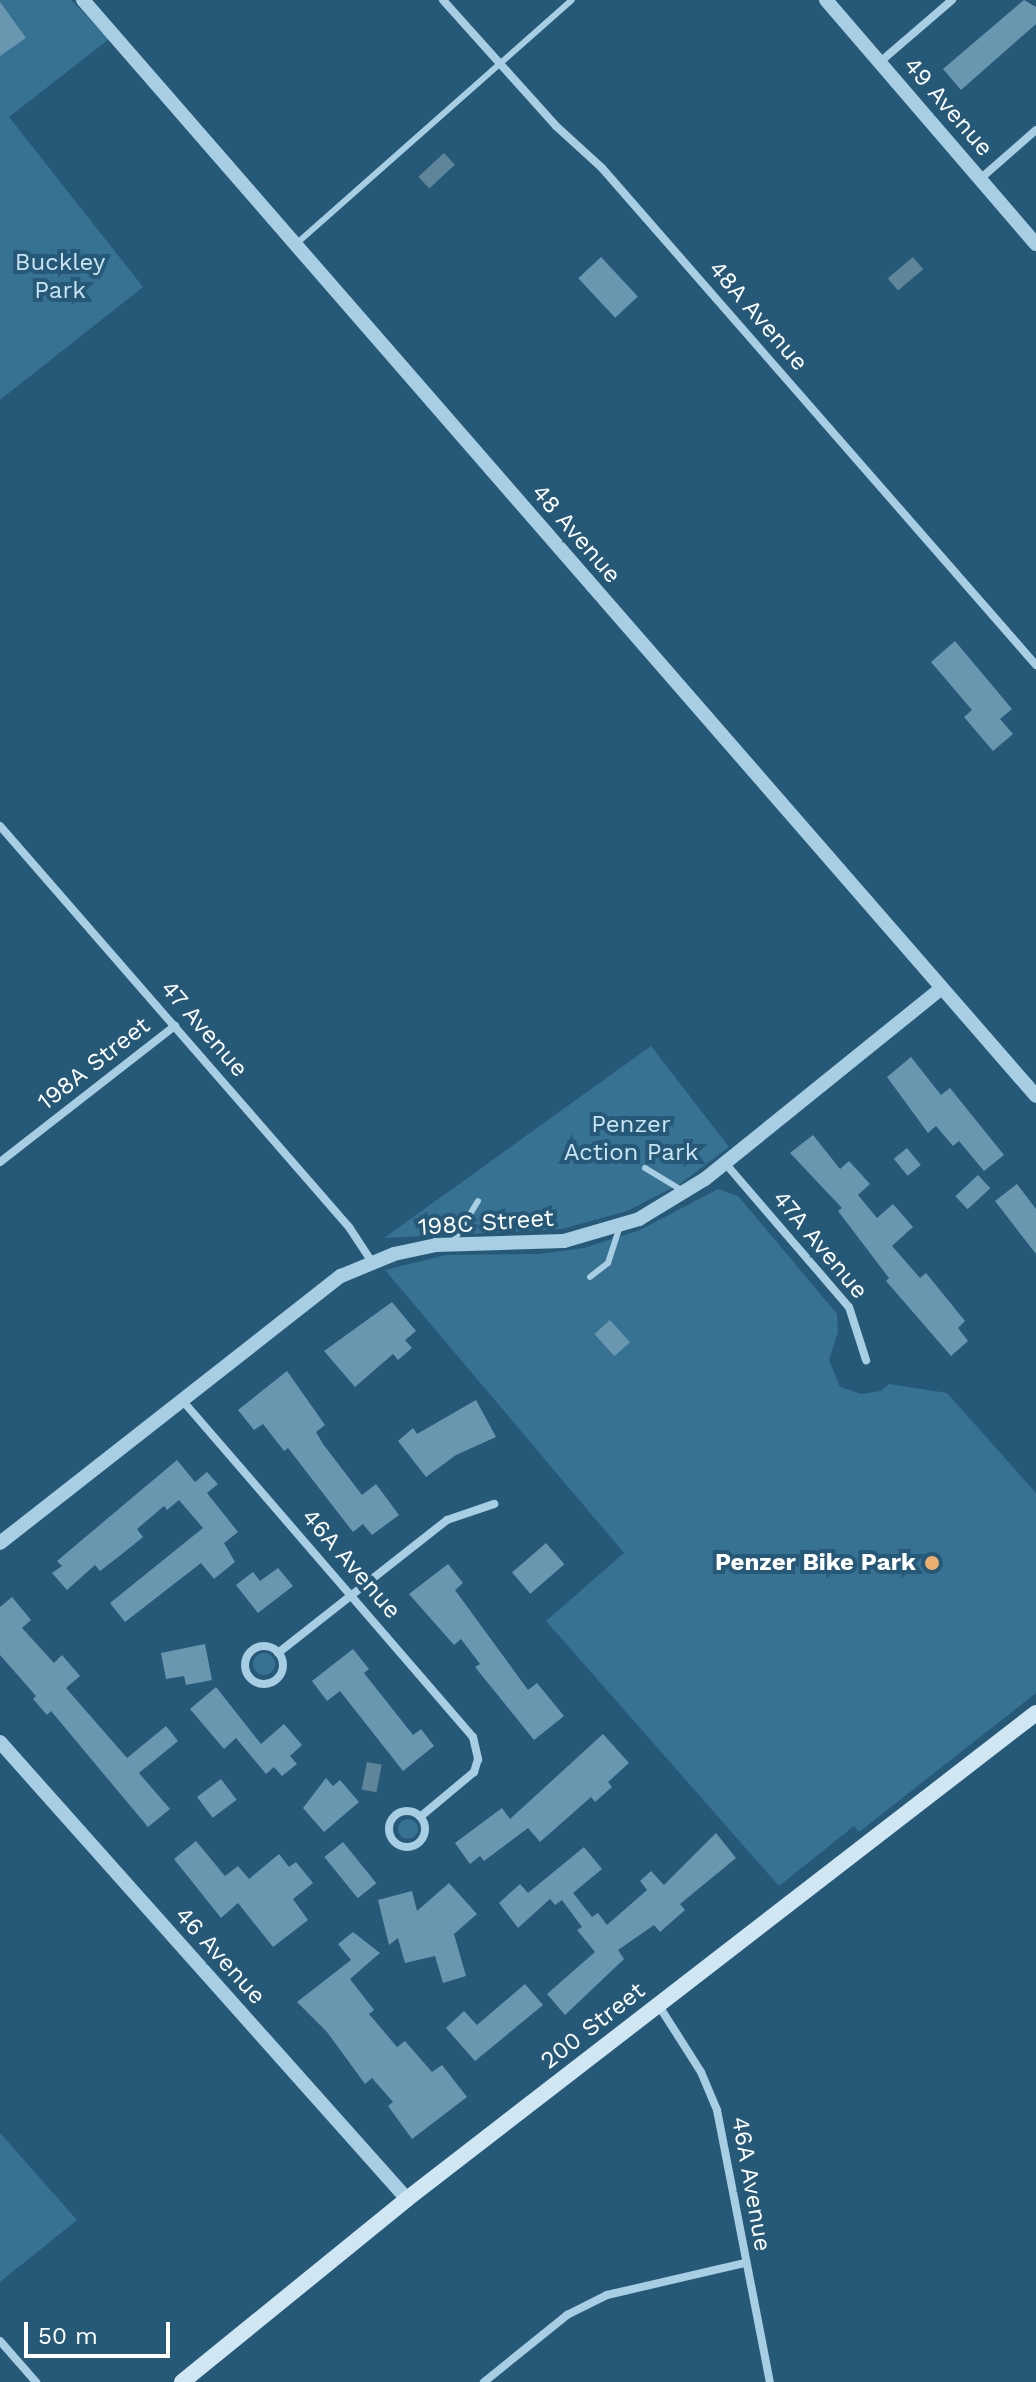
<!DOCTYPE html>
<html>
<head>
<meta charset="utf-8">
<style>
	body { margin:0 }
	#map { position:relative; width:1036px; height:2382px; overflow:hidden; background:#265977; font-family:"Work Sans",sans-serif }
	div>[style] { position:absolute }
	.green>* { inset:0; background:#377293 }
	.round { border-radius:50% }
	.water>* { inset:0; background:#5f859b; transform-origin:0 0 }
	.building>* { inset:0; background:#6a97b0; transform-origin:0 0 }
	.service>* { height:6px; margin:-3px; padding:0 3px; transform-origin:3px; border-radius:3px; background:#a8cee3 }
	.minor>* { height:8px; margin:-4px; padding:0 4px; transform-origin:4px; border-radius:4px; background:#a8cee3 }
	.minor>.ring { margin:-4px; padding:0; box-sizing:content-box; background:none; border:8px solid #a8cee3; border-radius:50% }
	.tertiary>* { height:14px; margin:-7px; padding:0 7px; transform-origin:7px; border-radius:7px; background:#a8cee3 }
	.secondary>* { height:16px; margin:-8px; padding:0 8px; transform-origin:8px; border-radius:8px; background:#d0e6f3 }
	.dots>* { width:22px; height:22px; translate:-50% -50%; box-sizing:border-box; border:4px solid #265977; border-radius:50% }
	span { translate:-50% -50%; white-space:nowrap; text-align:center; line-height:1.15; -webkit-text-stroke:8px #265977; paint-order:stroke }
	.street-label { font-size:24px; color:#fff }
	.park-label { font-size:24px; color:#cae4f2 }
	.poi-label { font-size:24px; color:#fff; font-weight:700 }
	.right { translate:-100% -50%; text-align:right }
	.scale { position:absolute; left:24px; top:2322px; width:146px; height:36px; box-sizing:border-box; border:4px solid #fff; border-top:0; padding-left:10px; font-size:24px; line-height:28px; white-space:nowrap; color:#fff; -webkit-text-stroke:6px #265977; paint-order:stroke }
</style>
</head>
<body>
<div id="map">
	<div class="green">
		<i style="clip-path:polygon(0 0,71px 0,109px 39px,9px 117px,143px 287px,0 400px)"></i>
		<i style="clip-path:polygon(651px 1046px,729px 1147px,680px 1184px,627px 1211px,562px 1229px,384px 1238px)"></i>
		<i style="clip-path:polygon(718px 1189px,738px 1196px,837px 1314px,838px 1332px,829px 1360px,840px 1387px,861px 1394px,881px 1391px,889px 1384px,947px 1393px,1036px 1493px,1036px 1693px,859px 1832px,854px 1826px,779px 1886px,546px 1621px,624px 1553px,385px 1270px,446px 1255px,540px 1254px,584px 1248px,640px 1230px)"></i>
		<i class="round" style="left:253px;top:1653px;width:22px;height:22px"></i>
		<i class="round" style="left:398px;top:1819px;width:20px;height:20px"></i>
		<i style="clip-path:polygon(0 2133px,77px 2220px,0 2282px)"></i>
	</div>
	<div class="water">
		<i style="left:444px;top:153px;width:16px;height:35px;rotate:47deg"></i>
		<i style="left:913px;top:257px;width:16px;height:33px;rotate:50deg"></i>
		<i style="left:367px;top:1762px;width:15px;height:28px;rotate:11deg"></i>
	</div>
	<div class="building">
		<i style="clip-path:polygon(1024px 0,1036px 7px,1036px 24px,961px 90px,943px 69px)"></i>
		<i style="clip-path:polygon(0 2px,26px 38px,0 56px)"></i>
		<i style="left:601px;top:257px;width:54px;height:31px;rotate:47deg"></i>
		<i style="clip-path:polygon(955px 641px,1012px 709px,1000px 719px,1013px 734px,993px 751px,964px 717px,972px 710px,931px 662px)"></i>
		<i style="clip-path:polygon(911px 1057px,941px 1095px,950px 1088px,1004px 1155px,984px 1171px,959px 1141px,953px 1146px,936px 1126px,928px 1133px,887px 1077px)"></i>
		<i style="clip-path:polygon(813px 1135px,840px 1169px,849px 1161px,870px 1184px,858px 1195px,877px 1218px,893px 1204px,913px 1227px,892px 1246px,920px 1278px,926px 1273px,965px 1321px,958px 1328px,968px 1341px,951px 1356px,886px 1281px,889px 1278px,838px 1211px,842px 1208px,790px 1153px)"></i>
		<i style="left:907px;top:1148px;width:22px;height:17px;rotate:51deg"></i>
		<i style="left:978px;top:1175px;width:18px;height:31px;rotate:47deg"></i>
		<i style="clip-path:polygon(1017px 1184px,1036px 1209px,1036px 1254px,995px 1201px)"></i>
		<i style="clip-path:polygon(392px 1302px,416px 1331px,405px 1340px,412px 1348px,398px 1360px,393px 1354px,355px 1387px,324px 1351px)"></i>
		<i style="left:610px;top:1320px;width:30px;height:21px;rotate:48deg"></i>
		<i style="clip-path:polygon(287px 1371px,325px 1425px,316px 1432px,323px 1444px,362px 1495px,376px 1484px,399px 1515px,372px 1535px,363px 1524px,353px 1532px,288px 1448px,284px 1451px,263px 1424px,254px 1430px,238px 1410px)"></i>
		<i style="clip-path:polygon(476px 1400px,496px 1437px,456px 1455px,426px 1477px,398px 1441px,413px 1428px,417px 1434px)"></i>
		<i style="clip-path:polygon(177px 1460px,195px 1482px,207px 1472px,218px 1484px,207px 1493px,238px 1532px,224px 1543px,235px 1562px,214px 1579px,201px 1563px,125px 1622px,110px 1603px,203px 1528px,179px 1500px,167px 1510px,164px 1506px,137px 1529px,143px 1537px,122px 1554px,100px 1571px,95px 1565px,67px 1590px,52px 1573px,62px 1566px,57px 1561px)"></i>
		<i style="left:546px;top:1543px;width:28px;height:45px;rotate:49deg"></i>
		<i style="clip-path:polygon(448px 1564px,463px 1583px,455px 1590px,528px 1690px,537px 1683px,564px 1716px,534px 1740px,475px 1667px,480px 1664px,461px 1639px,454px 1645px,409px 1594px)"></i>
		<i style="clip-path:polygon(278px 1568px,293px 1586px,258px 1613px,236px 1585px,253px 1572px,260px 1581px)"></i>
		<i style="clip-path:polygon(12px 1597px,31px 1620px,22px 1628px,54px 1663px,62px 1655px,80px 1676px,66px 1688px,127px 1758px,166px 1726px,178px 1741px,139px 1773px,170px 1809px,148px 1827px,51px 1711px,47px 1715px,33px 1699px,36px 1696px,0 1655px,0 1607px)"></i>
		<i style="clip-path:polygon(205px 1644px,212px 1680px,186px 1685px,184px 1676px,166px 1679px,161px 1653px)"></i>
		<i style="clip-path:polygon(353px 1649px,369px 1669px,364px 1673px,413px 1735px,421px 1729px,434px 1746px,403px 1771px,340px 1691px,327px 1701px,312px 1681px)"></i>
		<i style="clip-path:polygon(216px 1687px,261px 1744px,284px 1724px,302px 1745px,290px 1756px,297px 1764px,282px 1776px,274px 1767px,266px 1774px,236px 1738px,224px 1749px,190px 1709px)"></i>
		<i style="clip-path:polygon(603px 1734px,629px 1763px,608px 1782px,612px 1787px,595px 1802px,591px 1797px,540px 1842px,528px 1828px,484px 1861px,480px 1856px,470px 1864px,455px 1843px,502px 1808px,510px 1819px)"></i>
		<i style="clip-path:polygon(326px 1778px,333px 1786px,340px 1780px,359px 1802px,324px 1832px,303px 1808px)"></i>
		<i style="left:221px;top:1779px;width:26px;height:30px;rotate:53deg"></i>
		<i style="clip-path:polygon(716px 1833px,736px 1858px,680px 1904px,685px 1910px,660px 1932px,654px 1925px,618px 1950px,624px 1959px,565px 2015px,547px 1994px,595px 1952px,577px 1930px,582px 1927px,562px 1900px,555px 1905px,550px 1899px,518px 1928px,499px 1903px,520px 1884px,528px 1893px,584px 1847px,602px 1869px,573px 1893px,592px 1917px,598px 1913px,607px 1925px,647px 1890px,640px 1881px,651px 1871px,664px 1885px)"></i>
		<i style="clip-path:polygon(196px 1841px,225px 1876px,238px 1866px,249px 1879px,279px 1854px,289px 1867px,296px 1862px,313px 1883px,293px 1899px,308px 1920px,273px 1947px,238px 1903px,221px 1918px,174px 1859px)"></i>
		<i style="left:343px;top:1842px;width:53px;height:24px;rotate:51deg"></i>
		<i style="clip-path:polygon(449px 1883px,477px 1914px,454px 1934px,466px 1976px,443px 1983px,435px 1956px,405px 1963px,398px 1938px,389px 1945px,378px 1900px,412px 1891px,417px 1911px)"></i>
		<i style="clip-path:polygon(353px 1932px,380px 1953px,350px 1979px,374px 2010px,369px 2014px,397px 2047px,405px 2041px,432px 2072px,442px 2065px,467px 2097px,412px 2139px,388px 2106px,393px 2102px,372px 2078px,365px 2084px,327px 2032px,297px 2002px,351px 1960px,338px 1944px)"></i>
		<i style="clip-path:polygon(525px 1984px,543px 2005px,475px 2061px,446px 2028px,464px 2011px,477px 2025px)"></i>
	</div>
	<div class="service">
		<i style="left:296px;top:244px;width:368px;rotate:-41.5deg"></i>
		<i style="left:645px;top:1168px;width:44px;rotate:31.2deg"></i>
		<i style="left:453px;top:1242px;width:48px;rotate:-58.6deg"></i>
		<i style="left:590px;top:1277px;width:23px;rotate:-38deg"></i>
		<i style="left:608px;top:1263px;width:39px;rotate:-72deg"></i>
	</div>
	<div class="minor">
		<i style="left:443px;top:0;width:169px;rotate:48.1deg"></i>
		<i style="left:556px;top:126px;width:62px;rotate:42.4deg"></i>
		<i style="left:602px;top:168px;width:660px;rotate:48.87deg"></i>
		<i style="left:880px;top:62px;width:95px;rotate:-40.7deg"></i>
		<i style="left:980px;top:179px;width:74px;rotate:-41.2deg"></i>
		<i style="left:0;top:826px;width:532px;rotate:48.97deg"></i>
		<i style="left:349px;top:1227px;width:42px;rotate:56.7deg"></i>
		<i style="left:0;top:1162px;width:222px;rotate:-37.9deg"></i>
		<i style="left:725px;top:1163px;width:190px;rotate:49.3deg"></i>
		<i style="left:849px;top:1307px;width:56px;rotate:72.2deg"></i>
		<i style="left:182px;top:1400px;width:445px;rotate:49.2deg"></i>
		<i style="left:473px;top:1737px;width:23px;rotate:77deg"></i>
		<i style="left:478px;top:1759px;width:14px;rotate:107deg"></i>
		<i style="left:474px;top:1772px;width:70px;rotate:140.2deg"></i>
		<i class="ring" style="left:245px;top:1646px;width:30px;height:30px"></i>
		<i style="left:278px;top:1653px;width:215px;rotate:-38.2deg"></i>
		<i style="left:447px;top:1520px;width:50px;rotate:-18.8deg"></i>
		<i class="ring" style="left:389px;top:1811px;width:28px;height:28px"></i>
		<i style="left:659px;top:2006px;width:78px;rotate:57.5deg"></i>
		<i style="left:701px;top:2072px;width:41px;rotate:67.2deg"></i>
		<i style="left:717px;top:2110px;width:277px;rotate:79deg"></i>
		<i style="left:0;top:2341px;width:55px;rotate:48.7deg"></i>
		<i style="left:484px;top:2382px;width:107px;rotate:-38.9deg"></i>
		<i style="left:567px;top:2315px;width:45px;rotate:-26.6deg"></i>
		<i style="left:607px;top:2295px;width:142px;rotate:-13.1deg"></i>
	</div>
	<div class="tertiary">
		<i style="left:83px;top:0;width:1452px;rotate:48.99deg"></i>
		<i style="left:826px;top:0;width:322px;rotate:49.3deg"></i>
		<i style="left:0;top:1543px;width:433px;rotate:-38.1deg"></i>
		<i style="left:341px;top:1276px;width:57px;rotate:-22.5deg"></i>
		<i style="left:394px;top:1254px;width:43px;rotate:-12.1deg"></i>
		<i style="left:436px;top:1245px;width:128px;rotate:-1.8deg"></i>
		<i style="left:564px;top:1241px;width:78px;rotate:-16.3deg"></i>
		<i style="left:639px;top:1219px;width:77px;rotate:-31.2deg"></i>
		<i style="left:705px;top:1179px;width:304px;rotate:-38.9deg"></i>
		<i style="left:0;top:1742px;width:612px;rotate:48.31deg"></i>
	</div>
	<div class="secondary">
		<i style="left:182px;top:2382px;width:290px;rotate:-39.1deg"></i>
		<i style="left:407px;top:2199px;width:795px;rotate:-37.69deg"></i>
	</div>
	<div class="dots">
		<i style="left:932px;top:1563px;background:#ebae6d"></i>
	</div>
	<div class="street-label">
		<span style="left:948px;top:107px;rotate:49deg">49 Avenue</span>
		<span style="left:758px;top:316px;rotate:49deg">48A Avenue</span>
		<span style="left:576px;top:534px;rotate:49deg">48 Avenue</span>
		<span style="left:204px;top:1029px;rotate:49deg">47 Avenue</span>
		<span style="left:94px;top:1064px;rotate:-38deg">198A Street</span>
		<span style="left:486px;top:1223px;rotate:-4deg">198C Street</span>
		<span style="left:820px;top:1245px;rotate:50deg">47A Avenue</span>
		<span style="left:351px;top:1564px;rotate:49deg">46A Avenue</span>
		<span style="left:220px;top:1956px;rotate:48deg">46 Avenue</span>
		<span style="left:593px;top:2026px;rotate:-38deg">200 Street</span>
		<span style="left:751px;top:2184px;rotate:80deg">46A Avenue</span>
	</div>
	<div class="park-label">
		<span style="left:60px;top:277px">Buckley<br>Park</span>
		<span style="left:631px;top:1139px">Penzer<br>Action Park</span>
	</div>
	<div class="poi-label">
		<span class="right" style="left:916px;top:1563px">Penzer Bike Park</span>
	</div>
	<div class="scale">50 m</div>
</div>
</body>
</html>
